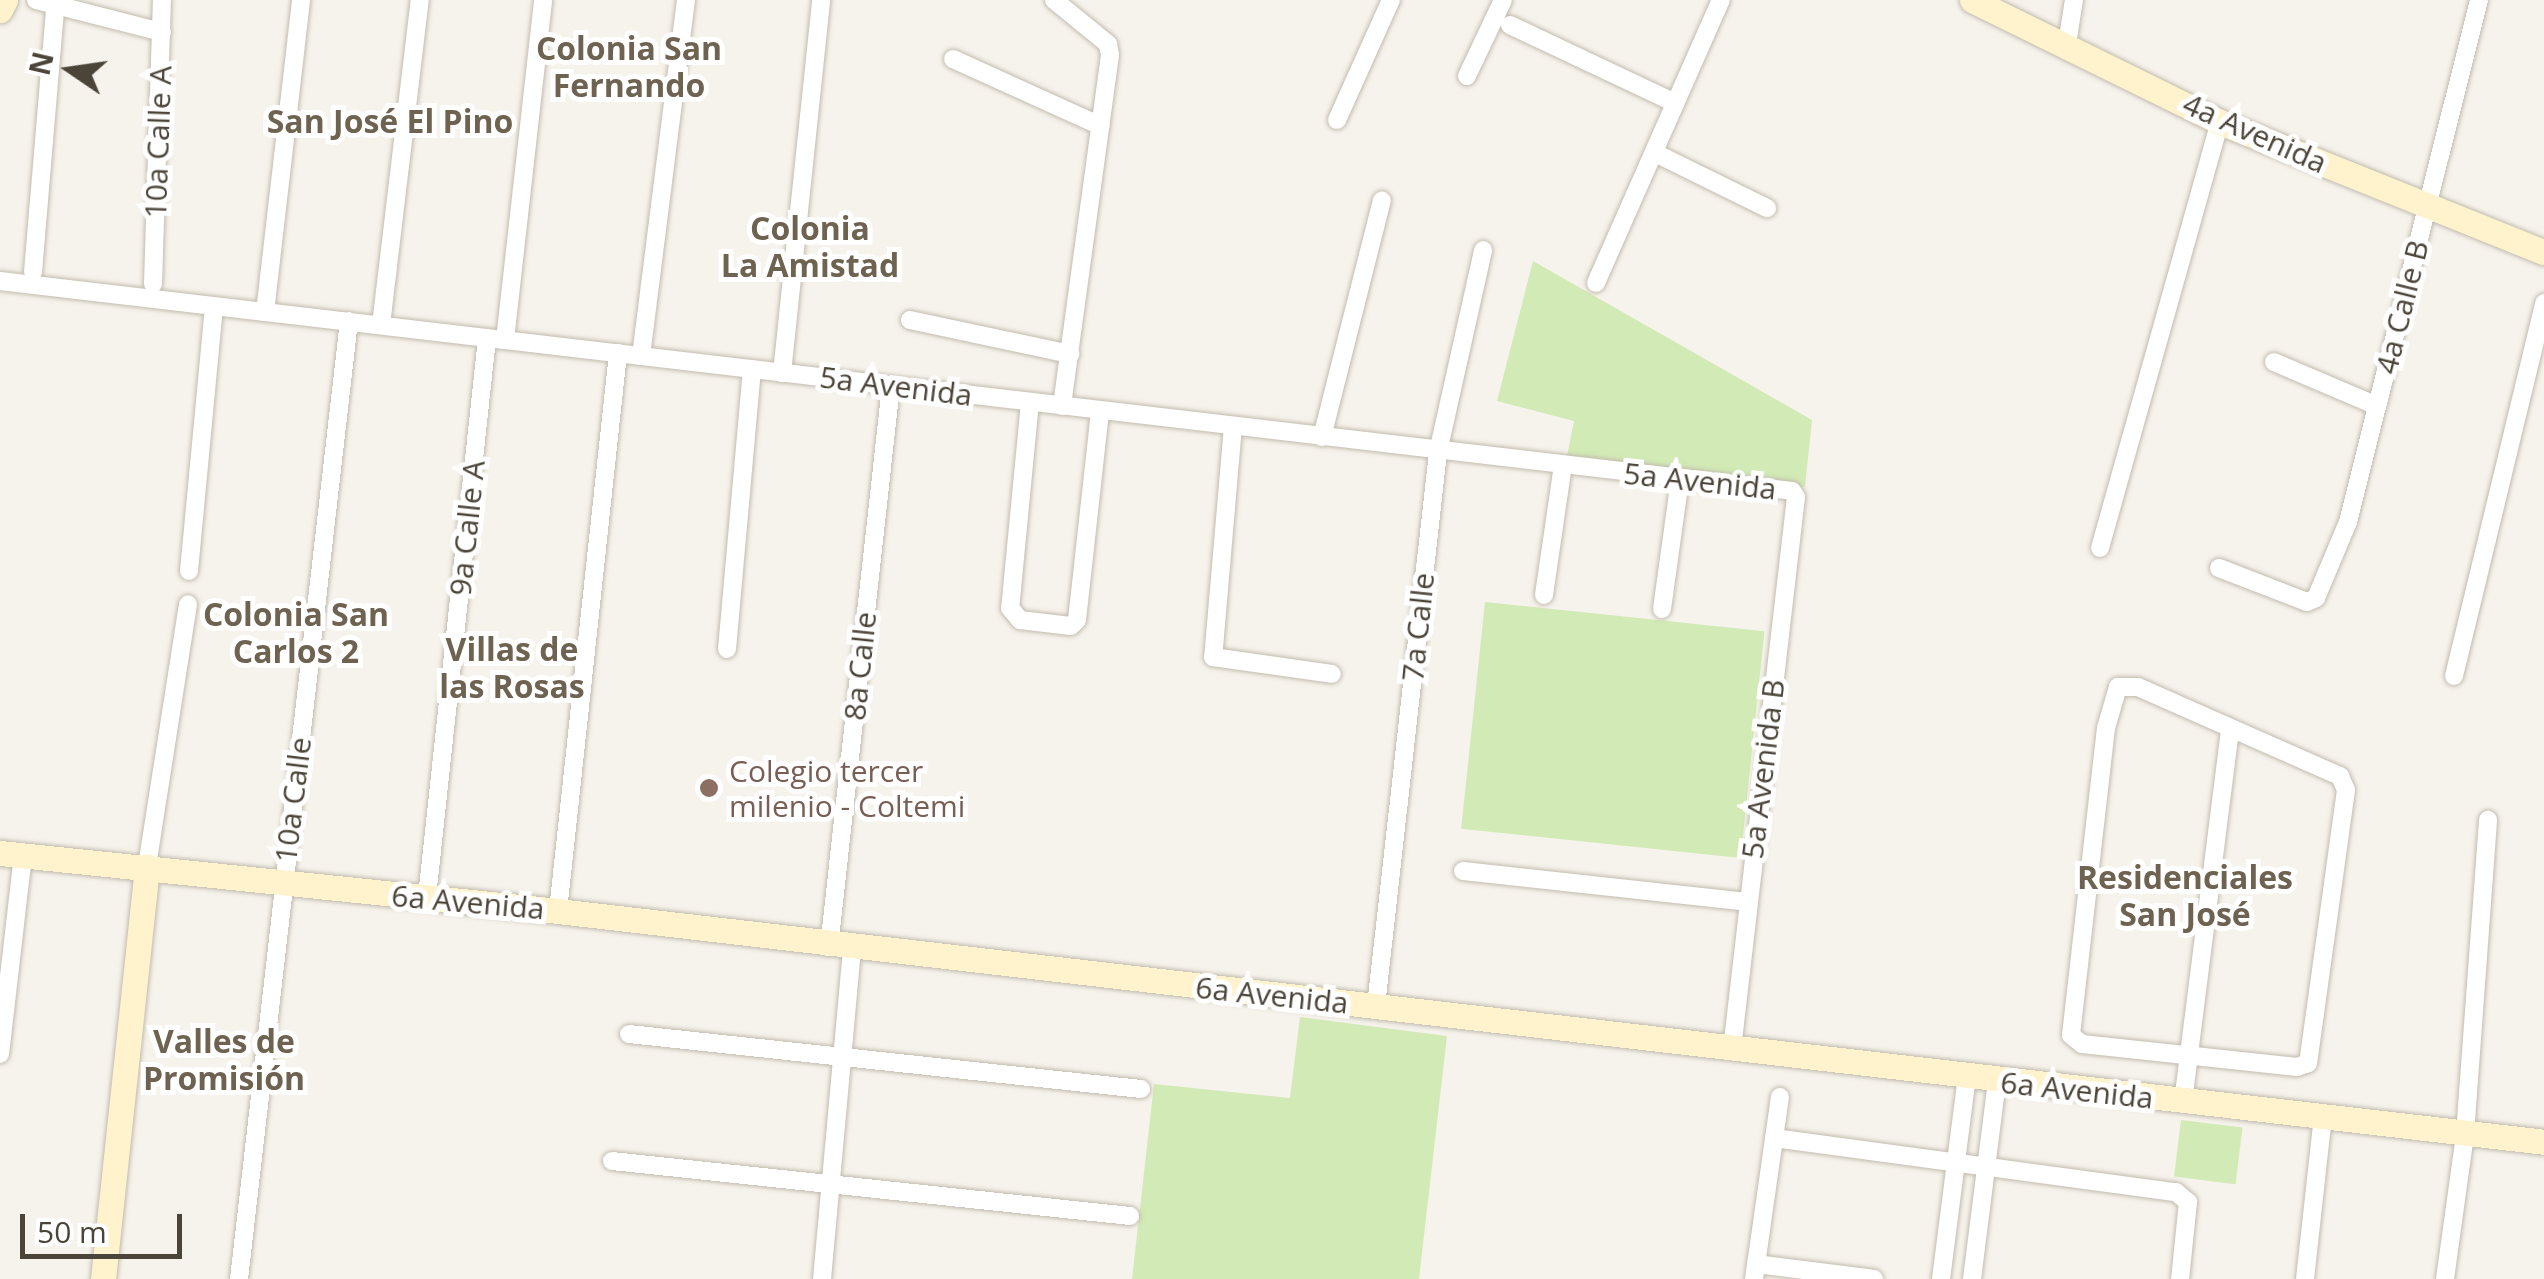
<!DOCTYPE html>
<html>
<head>
<meta charset="utf-8">
<style>
	body { margin:0 }
	#map { position:relative; width:2544px; height:1279px; overflow:hidden; background:#f6f3ec; font-family:"Open Sans",sans-serif }
	div>[style] { position:absolute }
	.green>* { inset:0; background:#d2eab5; transform-origin:0 0 }
	.roads { filter:drop-shadow(0 0 2px #c2bbae) drop-shadow(0 0 2px #c2bbae) }
	.street>* { height:18px; margin:-9px; padding:0 9px; transform-origin:9px; border-radius:9px; background:#fff }
	.secondary>* { height:25px; margin:-12.5px; padding:0 12.5px; transform-origin:12.5px; border-radius:12.5px; background:#fff3cd }
	.dots>* { width:28px; height:28px; translate:-50% -50%; box-sizing:border-box; border:5px solid #fff; border-radius:50% }
	span { translate:-50% -50%; white-space:nowrap; text-align:center; line-height:1.15; -webkit-text-stroke:10px #fff; paint-order:stroke }
	.street-label { font-size:30px; color:#4b4439 }
	.education-label { font-size:30px; color:#785e54 }
	.left { translate:0 -50%; text-align:left }
	.neighbourhood-label { font-size:32px; color:#6e6250; font-weight:700 }
	.north { position:absolute; left:20px; top:20px; width:100px; height:100px; -webkit-text-stroke:8px #fff; paint-order:stroke; rotate:283deg; font-size:28px; font-weight:700; line-height:40px; text-align:center; color:#4b4439 }
	.north::after { content:''; display:block; margin:auto; width:35px; height:45px; background:#4b4439; clip-path:polygon(50% 0,100% 100%,50% 72%,0 100%) }
	.scale { position:absolute; left:20px; top:1214px; width:162px; height:45px; box-sizing:border-box; border:5px solid #4b4439; border-top:0; padding-left:12px; font-size:30px; line-height:35px; white-space:nowrap; color:#4b4439; -webkit-text-stroke:8px #fff; paint-order:stroke }
</style>
</head>
<body>
<div id="map">
	<div class="green">
		<i style="clip-path:polygon(1533px 261px,1812px 420px,1805px 487px,1567px 456px,1574px 421px,1497px 401px)"></i>
		<i style="left:1485px;top:602px;width:281px;height:228px;rotate:6deg"></i>
		<i style="clip-path:polygon(1300px 1017px,1447px 1036px,1419px 1279px,1132px 1279px,1154px 1084px,1290px 1098px)"></i>
		<i style="left:2181px;top:1120px;width:62px;height:57px;rotate:7deg"></i>
	</div>
	<div class="roads">
		<div class="street">
			<i style="left:36px;top:0;width:130px;rotate:14.3deg"></i>
			<i style="left:1054px;top:0;width:70px;rotate:39.2deg"></i>
			<i style="left:1108px;top:44px;width:11px;rotate:80deg"></i>
			<i style="left:1110px;top:55px;width:354px;rotate:97.8deg"></i>
			<i style="left:1510px;top:25px;width:183px;rotate:25.3deg"></i>
			<i style="left:2067px;top:44px;width:45px;rotate:-81deg"></i>
			<i style="left:953px;top:59px;width:162px;rotate:24.4deg"></i>
			<i style="left:1467px;top:76px;width:84px;rotate:-64.7deg"></i>
			<i style="left:1337px;top:120px;width:132px;rotate:-65.8deg"></i>
			<i style="left:1655px;top:153px;width:125px;rotate:26.2deg"></i>
			<i style="left:33px;top:272px;width:265px;rotate:-85.2deg"></i>
			<i style="left:0;top:281px;width:1804px;rotate:6.68deg"></i>
			<i style="left:1792px;top:491px;width:7px;rotate:56deg"></i>
			<i style="left:1796px;top:497px;width:556px;rotate:96.61deg"></i>
			<i style="left:1596px;top:283px;width:309px;rotate:-66.2deg"></i>
			<i style="left:153px;top:284px;width:284px;rotate:-88.2deg"></i>
			<i style="left:265px;top:312px;width:314px;rotate:-83.4deg"></i>
			<i style="left:910px;top:320px;width:164px;rotate:12deg"></i>
			<i style="left:381px;top:325px;width:327px;rotate:-83.2deg"></i>
			<i style="left:505px;top:340px;width:342px;rotate:-83.6deg"></i>
			<i style="left:641px;top:356px;width:359px;rotate:-82.8deg"></i>
			<i style="left:2274px;top:362px;width:112px;rotate:23.1deg"></i>
			<i style="left:782px;top:373px;width:375px;rotate:-84deg"></i>
			<i style="left:1030px;top:402px;width:207px;rotate:95.5deg"></i>
			<i style="left:1010px;top:608px;width:16px;rotate:50deg"></i>
			<i style="left:1020px;top:620px;width:51px;rotate:6.7deg"></i>
			<i style="left:1071px;top:626px;width:8px;rotate:-45deg"></i>
			<i style="left:1077px;top:620px;width:211px;rotate:-83.7deg"></i>
			<i style="left:1233px;top:426px;width:232px;rotate:94.9deg"></i>
			<i style="left:1213px;top:657px;width:120px;rotate:8.1deg"></i>
			<i style="left:1322px;top:437px;width:244px;rotate:-75.8deg"></i>
			<i style="left:2100px;top:548px;width:443px;rotate:-74.3deg"></i>
			<i style="left:2219px;top:568px;width:94px;rotate:21.1deg"></i>
			<i style="left:2307px;top:602px;width:10px;rotate:-24deg"></i>
			<i style="left:2316px;top:598px;width:82px;rotate:-67.2deg"></i>
			<i style="left:2348px;top:522px;width:538px;rotate:-75.91deg"></i>
			<i style="left:189px;top:571px;width:266px;rotate:-84.6deg"></i>
			<i style="left:1544px;top:595px;width:131px;rotate:-81.7deg"></i>
			<i style="left:1662px;top:609px;width:131px;rotate:-82.1deg"></i>
			<i style="left:727px;top:649px;width:281px;rotate:-84.9deg"></i>
			<i style="left:2454px;top:676px;width:384px;rotate:-76.4deg"></i>
			<i style="left:2118px;top:687px;width:20px"></i>
			<i style="left:2138px;top:687px;width:221px;rotate:23.8deg"></i>
			<i style="left:2340px;top:776px;width:15px;rotate:67deg"></i>
			<i style="left:2346px;top:790px;width:276px;rotate:97.9deg"></i>
			<i style="left:2308px;top:1063px;width:12px;rotate:160deg"></i>
			<i style="left:2297px;top:1067px;width:216px;rotate:-173.9deg"></i>
			<i style="left:2082px;top:1044px;width:14px;rotate:-141deg"></i>
			<i style="left:2071px;top:1035px;width:309px;rotate:-83.5deg"></i>
			<i style="left:2106px;top:728px;width:43px;rotate:-73.7deg"></i>
			<i style="left:147px;top:866px;width:265px;rotate:-81.1deg"></i>
			<i style="left:1463px;top:871px;width:286px;rotate:6.2deg"></i>
			<i style="left:427px;top:897px;width:562px;rotate:-83.87deg"></i>
			<i style="left:558px;top:911px;width:561px;rotate:-83.86deg"></i>
			<i style="left:829px;top:947px;width:564px;rotate:-83.69deg"></i>
			<i style="left:1376px;top:1006px;width:557px;rotate:-83.61deg"></i>
			<i style="left:1438px;top:452px;width:207px;rotate:-77.4deg"></i>
			<i style="left:629px;top:1034px;width:515px;rotate:6.13deg"></i>
			<i style="left:0;top:1054px;width:200px;rotate:-83.4deg"></i>
			<i style="left:2183px;top:1102px;width:376px;rotate:-82.8deg"></i>
			<i style="left:1774px;top:1138px;width:406px;rotate:7.7deg"></i>
			<i style="left:2176px;top:1192px;width:16px;rotate:40deg"></i>
			<i style="left:2188px;top:1202px;width:77px;rotate:95.9deg"></i>
			<i style="left:612px;top:1161px;width:521px;rotate:6.06deg"></i>
			<i style="left:1756px;top:1264px;width:119px;rotate:7.2deg"></i>
			<i style="left:239px;top:1279px;width:964px;rotate:-83.45deg"></i>
			<i style="left:822px;top:1279px;width:331px;rotate:-84.8deg"></i>
			<i style="left:1754px;top:1279px;width:184px;rotate:-81.9deg"></i>
			<i style="left:1941px;top:1279px;width:204px;rotate:-82.7deg"></i>
			<i style="left:1972px;top:1279px;width:200px;rotate:-82.8deg"></i>
			<i style="left:2305px;top:1279px;width:165px;rotate:-83.7deg"></i>
			<i style="left:2445px;top:1279px;width:146px;rotate:-82.1deg"></i>
			<i style="left:2465px;top:1134px;width:315px;rotate:-85.8deg"></i>
		</div>
		<div class="secondary">
			<i style="left:1972px;top:0;width:276px;rotate:26.2deg"></i>
			<i style="left:2220px;top:122px;width:349px;rotate:21.9deg"></i>
			<i style="left:0;top:10px;width:11px;rotate:-63deg"></i>
			<i style="left:0;top:853px;width:561px;rotate:5.93deg"></i>
			<i style="left:558px;top:911px;width:1999px;rotate:6.63deg"></i>
			<i style="left:103px;top:1279px;width:415px;rotate:-83.9deg"></i>
		</div>
	</div>
	<div class="dots">
		<i style="left:709px;top:788px;background:#8d6e63"></i>
	</div>
	<div class="street-label">
		<span style="left:2255px;top:133px;rotate:24deg">4a Avenida</span>
		<span style="left:158px;top:142px;rotate:-88deg">10a Calle A</span>
		<span style="left:2402px;top:307px;rotate:-76deg">4a Calle B</span>
		<span style="left:896px;top:386px;rotate:7deg">5a Avenida</span>
		<span style="left:1700px;top:481px;rotate:6deg">5a Avenida</span>
		<span style="left:467px;top:528px;rotate:-84deg">9a Calle A</span>
		<span style="left:1418px;top:627px;rotate:-84deg">7a Calle</span>
		<span style="left:860px;top:666px;rotate:-84deg">8a Calle</span>
		<span style="left:1763px;top:769px;rotate:-83deg">5a Avenida B</span>
		<span style="left:293px;top:800px;rotate:-83deg">10a Calle</span>
		<span style="left:468px;top:902px;rotate:5deg">6a Avenida</span>
		<span style="left:1272px;top:995px;rotate:6deg">6a Avenida</span>
		<span style="left:2077px;top:1090px;rotate:6deg">6a Avenida</span>
	</div>
	<div class="education-label">
		<span class="left" style="left:729px;top:788px">Colegio tercer<br>milenio - Coltemi</span>
	</div>
	<div class="neighbourhood-label">
		<span style="left:629px;top:67px">Colonia San<br>Fernando</span>
		<span style="left:390px;top:121px">San José El Pino</span>
		<span style="left:810px;top:247px">Colonia<br>La Amistad</span>
		<span style="left:296px;top:633px">Colonia San<br>Carlos 2</span>
		<span style="left:512px;top:668px">Villas de<br>las Rosas</span>
		<span style="left:2185px;top:896px">Residenciales<br>San José</span>
		<span style="left:224px;top:1060px">Valles de<br>Promisión</span>
	</div>
	<div class="north">N</div>
	<div class="scale">50 m</div>
</div>
</body>
</html>
